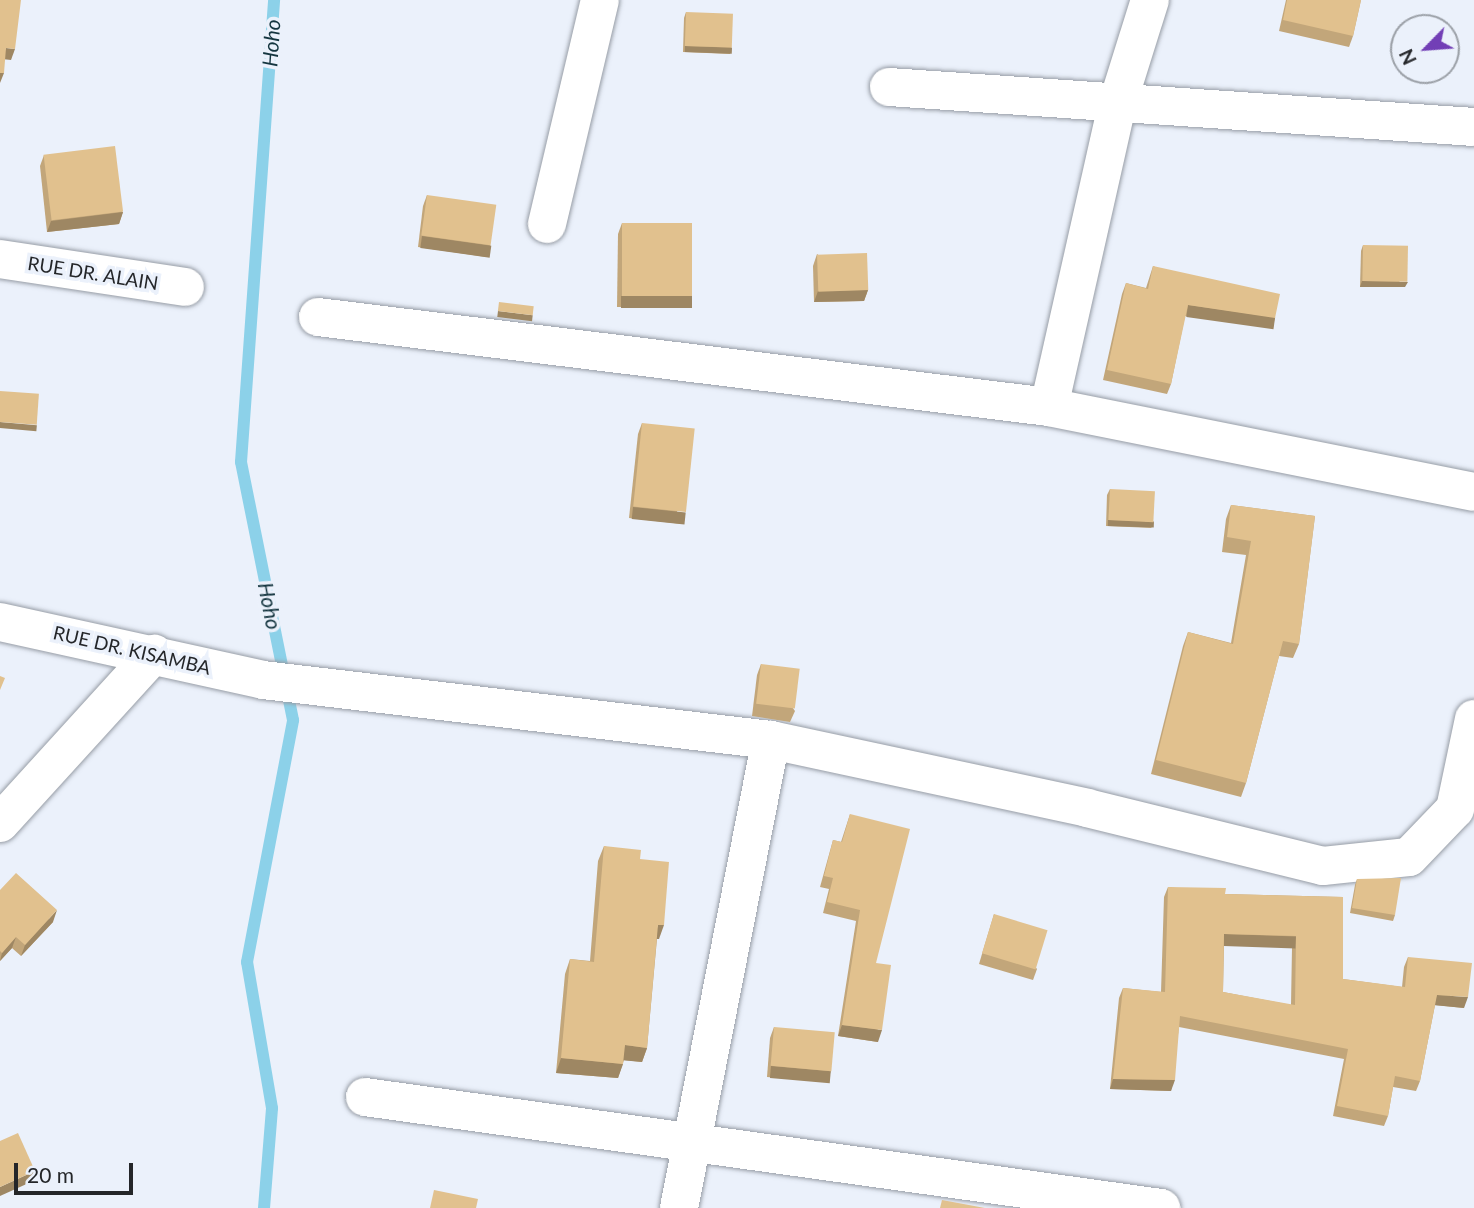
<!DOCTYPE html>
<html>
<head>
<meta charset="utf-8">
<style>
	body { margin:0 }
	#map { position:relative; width:1474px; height:1208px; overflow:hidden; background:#ebf1fb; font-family:Lato,sans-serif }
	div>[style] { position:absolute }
	.stream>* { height:12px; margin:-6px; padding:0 6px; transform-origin:6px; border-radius:6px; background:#8cd1e9 }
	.roads { filter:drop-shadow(0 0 2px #979da6) drop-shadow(0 0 2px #979da6) }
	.minor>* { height:38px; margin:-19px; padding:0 19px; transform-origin:19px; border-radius:19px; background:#fff }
	.wall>* { inset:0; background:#c2a67a }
	.shaded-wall>* { inset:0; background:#9e8763; transform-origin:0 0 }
	.building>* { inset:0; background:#e1c18e; transform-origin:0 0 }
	span { translate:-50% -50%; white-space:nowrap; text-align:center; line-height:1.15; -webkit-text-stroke:7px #ebf1fb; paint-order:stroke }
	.street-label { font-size:19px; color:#242629 }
	.water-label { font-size:21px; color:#14353f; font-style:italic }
	.north { position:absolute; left:1390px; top:14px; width:70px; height:70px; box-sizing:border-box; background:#ebf1fb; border:2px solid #9ba0a7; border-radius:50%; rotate:245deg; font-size:19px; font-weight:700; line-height:28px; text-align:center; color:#242629 }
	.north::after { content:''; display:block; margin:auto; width:24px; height:32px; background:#723fb6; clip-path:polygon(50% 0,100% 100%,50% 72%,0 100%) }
	.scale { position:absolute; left:14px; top:1163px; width:119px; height:32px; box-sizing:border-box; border:4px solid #242629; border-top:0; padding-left:9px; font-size:21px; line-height:24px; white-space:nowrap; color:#242629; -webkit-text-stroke:5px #ebf1fb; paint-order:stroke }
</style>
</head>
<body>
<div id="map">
	<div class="stream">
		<i style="left:264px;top:1208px;width:100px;rotate:-85.4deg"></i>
		<i style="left:272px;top:1108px;width:148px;rotate:-99.7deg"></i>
		<i style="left:247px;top:962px;width:246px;rotate:-79.2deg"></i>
		<i style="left:293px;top:720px;width:263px;rotate:-101.4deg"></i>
		<i style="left:241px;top:462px;width:463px;rotate:-85.9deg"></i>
	</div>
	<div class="roads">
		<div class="minor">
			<i style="left:889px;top:87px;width:586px;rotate:3.91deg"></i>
			<i style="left:547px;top:224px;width:230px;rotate:-76.7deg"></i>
			<i style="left:0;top:259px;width:187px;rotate:8.6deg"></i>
			<i style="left:318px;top:317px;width:737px;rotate:7.02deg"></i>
			<i style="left:1049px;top:407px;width:433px;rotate:11.3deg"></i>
			<i style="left:1049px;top:407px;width:313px;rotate:-77.3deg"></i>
			<i style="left:1118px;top:102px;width:107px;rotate:-72.6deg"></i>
			<i style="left:0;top:622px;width:269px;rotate:12.4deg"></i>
			<i style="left:263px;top:680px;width:512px;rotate:6.74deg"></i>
			<i style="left:771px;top:740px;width:323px;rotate:12.1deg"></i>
			<i style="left:1087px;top:808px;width:243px;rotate:13.8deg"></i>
			<i style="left:1323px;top:866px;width:86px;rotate:-6deg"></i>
			<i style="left:1409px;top:857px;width:66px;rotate:-46.2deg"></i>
			<i style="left:1455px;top:809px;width:92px;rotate:-78.1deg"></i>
			<i style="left:0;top:823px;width:229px;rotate:-47.7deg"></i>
			<i style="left:365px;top:1097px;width:804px;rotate:7.94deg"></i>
			<i style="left:679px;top:1208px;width:477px;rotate:-78.9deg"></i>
		</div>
	</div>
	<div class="wall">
		<i style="clip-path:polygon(1286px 0,1361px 0,1353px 36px,1349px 47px,1279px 31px)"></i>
		<i style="clip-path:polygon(686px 12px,732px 48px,730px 54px,683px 52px,684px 18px)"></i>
		<i style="clip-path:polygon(44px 155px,123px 212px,119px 224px,47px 232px,40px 166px)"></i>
		<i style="clip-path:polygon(427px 195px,491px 246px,486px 257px,418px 247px,423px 206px)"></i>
		<i style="clip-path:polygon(622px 223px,692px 296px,688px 307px,617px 307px,618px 234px)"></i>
		<i style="clip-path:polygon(1363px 245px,1405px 287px,1360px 287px,1361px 251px)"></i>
		<i style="clip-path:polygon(817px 254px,868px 290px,864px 301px,814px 302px,813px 266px)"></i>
		<i style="clip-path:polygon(1153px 266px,1275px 318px,1272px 328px,1185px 316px,1171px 384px,1167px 394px,1103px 380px,1122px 294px,1126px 283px,1146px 288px)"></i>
		<i style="clip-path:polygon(642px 423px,682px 524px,629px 518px,638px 434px)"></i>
		<i style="clip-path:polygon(1110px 489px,1152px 528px,1106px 526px,1107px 495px)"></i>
		<i style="clip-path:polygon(1231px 505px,1315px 516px,1299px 644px,1293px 658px,1279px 656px,1246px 783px,1241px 797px,1151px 774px,1183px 646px,1188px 632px,1231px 643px,1246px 555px,1222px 552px,1226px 519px)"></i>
		<i style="clip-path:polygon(761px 664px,795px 711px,790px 722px,752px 716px,757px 675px)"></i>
		<i style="clip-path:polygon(850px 814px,876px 963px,878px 1042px,838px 1036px,856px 921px,823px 913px,829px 889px,820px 887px,833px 840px,841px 842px)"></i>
		<i style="clip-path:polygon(604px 846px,640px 859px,659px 939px,657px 939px,647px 1048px,642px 1062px,624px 1060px,618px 1078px,556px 1073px,565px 974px,570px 959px,590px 961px,598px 861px)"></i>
		<i style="clip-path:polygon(1357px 879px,1395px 915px,1393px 921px,1350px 913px,1355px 885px)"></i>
		<i style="clip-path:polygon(evenodd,1168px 887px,1225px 894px,1343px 897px,1343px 979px,1402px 987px,1404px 967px,1408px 957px,1464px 1008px,1435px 1005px,1420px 1081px,1416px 1091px,1393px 1087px,1388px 1116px,1384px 1126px,1333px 1116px,1344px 1059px,1179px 1027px,1171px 1091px,1110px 1089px,1119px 998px,1123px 988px,1161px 992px,1164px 897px,1168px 887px,1224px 945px,1292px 947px,1291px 1005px,1223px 992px,1224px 945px)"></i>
		<i style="clip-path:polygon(0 890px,53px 922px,21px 956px,12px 948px,0 961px)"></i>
		<i style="clip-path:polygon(994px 914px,1037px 969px,1033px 980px,979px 964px)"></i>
		<i style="clip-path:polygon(774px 1027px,831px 1071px,827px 1082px,767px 1077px,770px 1038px)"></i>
	</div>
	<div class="shaded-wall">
		<i style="left:685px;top:46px;width:47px;height:6px;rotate:2deg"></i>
		<i style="clip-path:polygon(6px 48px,15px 49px,11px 60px,2px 59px)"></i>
		<i style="clip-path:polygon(0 73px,4px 73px,0 83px)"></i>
		<i style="clip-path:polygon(123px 212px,119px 224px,47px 232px,51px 221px)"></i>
		<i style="left:422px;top:236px;width:70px;height:12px;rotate:8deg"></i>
		<i style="clip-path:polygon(1362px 281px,1408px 282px,1405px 287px,1360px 287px)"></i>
		<i style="clip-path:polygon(868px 290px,864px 301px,814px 302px,818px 291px)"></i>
		<i style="left:621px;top:296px;width:71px;height:12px"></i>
		<i style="left:1188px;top:305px;width:88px;height:12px;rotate:8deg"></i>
		<i style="left:498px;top:311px;width:35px;height:6px;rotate:7deg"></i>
		<i style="left:0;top:422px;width:37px;height:6px;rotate:5deg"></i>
		<i style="left:633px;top:507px;width:53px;height:12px;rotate:6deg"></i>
		<i style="left:1108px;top:520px;width:46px;height:6px;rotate:2deg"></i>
		<i style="clip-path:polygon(57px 910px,53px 922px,21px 956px,25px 945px)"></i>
		<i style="clip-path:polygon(658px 925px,664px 925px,659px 939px,653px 939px)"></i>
		<i style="left:1224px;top:934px;width:72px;height:12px;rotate:2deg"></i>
		<i style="clip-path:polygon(16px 937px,12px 948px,0 961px,2px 953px)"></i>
		<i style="clip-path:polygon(1437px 995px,1468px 997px,1464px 1008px,1433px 1005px)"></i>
		<i style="clip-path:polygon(842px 1025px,882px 1030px,878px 1042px,838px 1036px)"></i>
		<i style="clip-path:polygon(625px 1045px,647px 1048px,642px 1062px,620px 1060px)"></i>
		<i style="clip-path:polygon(561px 1058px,623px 1064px,618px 1078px,556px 1073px)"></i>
		<i style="left:771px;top:1066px;width:60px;height:12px;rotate:5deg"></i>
		<i style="clip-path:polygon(1113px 1079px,1175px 1080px,1171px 1091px,1110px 1089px)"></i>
		<i style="clip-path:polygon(35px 1171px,31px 1182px,0 1196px,0 1187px)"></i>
	</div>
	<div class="building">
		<i style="clip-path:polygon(0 0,21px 0,15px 49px,6px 48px,4px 73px,0 73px)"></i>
		<i style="clip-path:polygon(1287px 0,1361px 0,1353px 36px,1283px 20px)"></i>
		<i style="left:686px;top:12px;width:47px;height:34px;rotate:2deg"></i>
		<i style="left:115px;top:146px;width:66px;height:72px;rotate:83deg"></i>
		<i style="left:427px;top:195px;width:70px;height:41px;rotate:8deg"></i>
		<i style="left:622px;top:223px;width:70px;height:73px"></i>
		<i style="left:1363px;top:245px;width:45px;height:36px;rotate:1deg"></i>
		<i style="left:867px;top:253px;width:37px;height:50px;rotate:88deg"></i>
		<i style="clip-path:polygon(1153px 266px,1280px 294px,1275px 318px,1188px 305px,1171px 384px,1107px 370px,1126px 283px,1148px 289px)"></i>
		<i style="left:499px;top:302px;width:35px;height:9px;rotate:7deg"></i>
		<i style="left:0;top:391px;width:39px;height:31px;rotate:4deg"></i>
		<i style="left:642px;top:423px;width:53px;height:84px;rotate:6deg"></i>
		<i style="left:1110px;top:489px;width:45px;height:31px;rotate:3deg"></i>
		<i style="clip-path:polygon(1231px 505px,1315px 516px,1299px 644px,1283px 641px,1246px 783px,1156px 760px,1188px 632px,1233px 644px,1251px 541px,1227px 537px)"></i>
		<i style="left:761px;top:664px;width:39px;height:40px;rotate:7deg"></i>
		<i style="clip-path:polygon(0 676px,5px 678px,0 690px)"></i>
		<i style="clip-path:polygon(850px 814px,910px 829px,876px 963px,891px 965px,882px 1030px,842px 1025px,860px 910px,827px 902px,833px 878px,824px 876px,833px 840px,842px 842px)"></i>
		<i style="clip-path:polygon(604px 846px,641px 850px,640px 859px,669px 862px,664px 925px,658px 925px,647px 1048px,625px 1045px,623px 1064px,561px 1058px,570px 959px,594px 962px)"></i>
		<i style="clip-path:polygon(16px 873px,57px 910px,25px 945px,16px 937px,2px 953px,0 951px,0 890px)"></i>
		<i style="clip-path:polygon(1401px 878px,1395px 915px,1352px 908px,1357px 879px)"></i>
		<i style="clip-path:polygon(evenodd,1168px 887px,1226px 888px,1225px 894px,1343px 897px,1343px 979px,1405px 987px,1408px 957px,1472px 963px,1468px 997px,1437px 995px,1420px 1081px,1395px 1076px,1388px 1116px,1337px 1106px,1348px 1049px,1180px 1016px,1175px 1080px,1113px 1079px,1123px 988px,1165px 992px,1168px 887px,1224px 934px,1296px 936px,1295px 1005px,1223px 992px,1224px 934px)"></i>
		<i style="left:994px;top:914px;width:56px;height:41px;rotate:17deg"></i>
		<i style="left:774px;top:1027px;width:61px;height:39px;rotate:5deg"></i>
		<i style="clip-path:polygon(18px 1133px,35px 1171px,0 1187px,0 1141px)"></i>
		<i style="clip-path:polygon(434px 1190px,478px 1199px,476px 1208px,430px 1208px)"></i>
		<i style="clip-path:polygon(942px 1200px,985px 1208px,940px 1208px)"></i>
	</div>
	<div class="street-label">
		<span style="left:93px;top:273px;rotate:9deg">RUE DR. ALAIN</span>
		<span style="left:132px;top:650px;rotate:13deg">RUE DR. KISAMBA</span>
	</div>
	<div class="water-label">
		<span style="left:271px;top:43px;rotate:-86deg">Hoho</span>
		<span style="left:270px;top:606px;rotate:79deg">Hoho</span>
	</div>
	<div class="north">N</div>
	<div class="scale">20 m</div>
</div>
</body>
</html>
